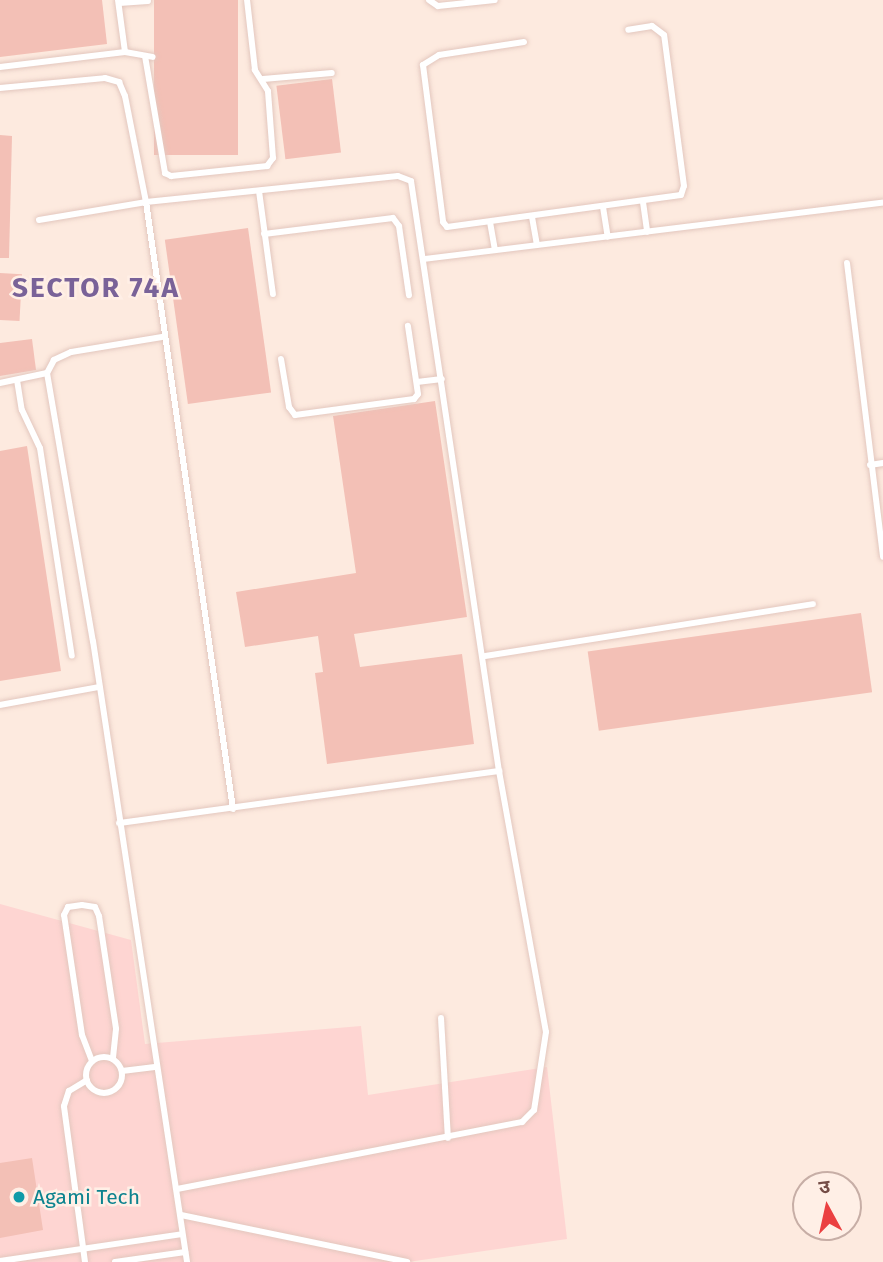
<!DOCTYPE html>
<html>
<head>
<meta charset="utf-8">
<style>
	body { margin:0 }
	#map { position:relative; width:883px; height:1262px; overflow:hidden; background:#fdeadf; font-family:"Fira Sans","Noto Sans Devanagari",sans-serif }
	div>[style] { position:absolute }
	.commercial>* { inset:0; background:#fed5d2 }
	.building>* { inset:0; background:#f3c0b6; transform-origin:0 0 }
	.roads { filter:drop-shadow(0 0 2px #e3c7be) drop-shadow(0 0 2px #e3c7be) }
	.lane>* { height:6px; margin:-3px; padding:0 3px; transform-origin:3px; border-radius:3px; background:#fff }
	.lane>.ring { margin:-3px; padding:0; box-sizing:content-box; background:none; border:6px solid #fff; border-radius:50% }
	.dots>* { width:19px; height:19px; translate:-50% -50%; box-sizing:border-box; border:4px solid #ffefe6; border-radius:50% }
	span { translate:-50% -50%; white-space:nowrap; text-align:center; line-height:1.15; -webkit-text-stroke:5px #ffefe6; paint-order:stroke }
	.culture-label { font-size:21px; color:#0d838f }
	.left { translate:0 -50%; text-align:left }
	.district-label { font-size:28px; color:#796298; font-weight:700; letter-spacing:2px }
	.north { position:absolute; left:792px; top:1171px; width:70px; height:70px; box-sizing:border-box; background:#ffefe6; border:2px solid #c7aea6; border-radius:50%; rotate:352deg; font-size:19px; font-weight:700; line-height:28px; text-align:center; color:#744c46 }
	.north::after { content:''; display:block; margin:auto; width:24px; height:32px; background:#eb4041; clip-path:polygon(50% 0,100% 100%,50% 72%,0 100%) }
</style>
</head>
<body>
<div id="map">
	<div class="commercial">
		<i style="clip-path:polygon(0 904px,131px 940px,145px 1044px,361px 1026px,368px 1095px,547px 1067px,567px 1239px,408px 1262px,0 1262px)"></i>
	</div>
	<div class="building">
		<i style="clip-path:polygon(0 0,102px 0,107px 44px,0 57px)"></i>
		<i style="left:154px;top:0;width:84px;height:155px"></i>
		<i style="left:332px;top:79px;width:74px;height:56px;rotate:83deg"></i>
		<i style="clip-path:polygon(0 135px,12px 136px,9px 258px,0 258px)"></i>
		<i style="left:248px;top:228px;width:166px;height:84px;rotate:82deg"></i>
		<i style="left:0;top:273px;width:22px;height:47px;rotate:3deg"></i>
		<i style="clip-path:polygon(32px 339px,36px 370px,0 376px,0 343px)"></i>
		<i style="clip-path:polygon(435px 401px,467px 617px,354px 634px,360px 667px,462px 654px,474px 744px,327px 764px,315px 673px,323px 672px,318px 636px,245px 647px,236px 592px,356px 573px,333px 416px)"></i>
		<i style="clip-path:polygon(27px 446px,61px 671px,0 681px,0 451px)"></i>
		<i style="left:861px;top:613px;width:80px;height:276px;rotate:82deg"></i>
		<i style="clip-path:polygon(32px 1158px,43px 1230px,0 1238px,0 1163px)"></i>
	</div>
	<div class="roads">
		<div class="lane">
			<i style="left:118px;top:0;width:52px;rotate:82.3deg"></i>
			<i style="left:429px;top:0;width:11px;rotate:34deg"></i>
			<i style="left:438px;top:6px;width:57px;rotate:-6deg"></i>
			<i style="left:119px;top:3px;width:29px;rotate:-4deg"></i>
			<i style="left:524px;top:42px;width:86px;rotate:171.3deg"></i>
			<i style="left:439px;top:55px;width:19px;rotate:148deg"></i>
			<i style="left:423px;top:65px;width:158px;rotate:82.7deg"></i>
			<i style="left:443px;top:222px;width:6px;rotate:51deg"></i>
			<i style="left:447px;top:227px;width:236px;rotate:-7.8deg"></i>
			<i style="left:681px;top:195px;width:9px;rotate:-72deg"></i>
			<i style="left:684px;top:186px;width:152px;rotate:-97.5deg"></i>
			<i style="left:664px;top:35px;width:15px;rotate:-143deg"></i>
			<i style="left:652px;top:26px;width:24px;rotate:171deg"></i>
			<i style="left:145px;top:56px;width:119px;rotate:80.3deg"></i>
			<i style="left:165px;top:173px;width:7px;rotate:27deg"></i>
			<i style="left:171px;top:176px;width:97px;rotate:-5.9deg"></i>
			<i style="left:267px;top:166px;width:10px;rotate:-53deg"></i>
			<i style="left:273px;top:158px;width:67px;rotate:-94.3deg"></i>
			<i style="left:268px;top:91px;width:25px;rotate:-122deg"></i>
			<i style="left:255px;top:70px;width:70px;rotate:-96.5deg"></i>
			<i style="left:0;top:67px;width:126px;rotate:-6.8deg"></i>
			<i style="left:125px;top:52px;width:28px;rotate:10deg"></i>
			<i style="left:263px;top:79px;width:69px;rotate:-5deg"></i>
			<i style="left:0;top:88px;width:105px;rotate:-5.4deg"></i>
			<i style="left:105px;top:78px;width:15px;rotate:16deg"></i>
			<i style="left:119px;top:82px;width:15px;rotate:67deg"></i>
			<i style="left:125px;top:96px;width:108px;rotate:78.8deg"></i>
			<i style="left:146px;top:202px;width:613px;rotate:81.84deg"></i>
			<i style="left:259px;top:191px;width:104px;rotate:82.3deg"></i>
			<i style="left:643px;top:202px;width:30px;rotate:82deg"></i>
			<i style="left:603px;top:207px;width:30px;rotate:81deg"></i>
			<i style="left:532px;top:217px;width:28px;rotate:80deg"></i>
			<i style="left:39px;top:220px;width:109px;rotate:-9.5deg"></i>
			<i style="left:146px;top:202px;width:253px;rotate:-5.9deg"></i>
			<i style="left:398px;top:176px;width:14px;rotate:21deg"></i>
			<i style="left:411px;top:181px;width:597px;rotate:81.52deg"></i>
			<i style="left:499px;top:771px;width:265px;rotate:79.8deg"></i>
			<i style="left:546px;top:1032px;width:79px;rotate:98.7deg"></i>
			<i style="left:534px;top:1110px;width:17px;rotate:135deg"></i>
			<i style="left:522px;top:1122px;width:351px;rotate:169deg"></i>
			<i style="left:490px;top:222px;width:28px;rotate:80deg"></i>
			<i style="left:264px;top:234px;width:130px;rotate:-7.1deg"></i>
			<i style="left:393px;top:218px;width:10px;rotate:53deg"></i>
			<i style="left:399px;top:226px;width:70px;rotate:81.8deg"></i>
			<i style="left:424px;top:259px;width:462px;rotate:-7deg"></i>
			<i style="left:847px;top:263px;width:296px;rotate:83deg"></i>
			<i style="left:162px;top:337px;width:92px;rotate:170.6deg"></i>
			<i style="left:71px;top:352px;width:19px;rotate:155deg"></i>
			<i style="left:54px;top:360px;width:15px;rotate:118deg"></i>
			<i style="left:47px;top:373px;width:272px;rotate:80.3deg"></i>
			<i style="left:93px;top:641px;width:628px;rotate:81.39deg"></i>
			<i style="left:281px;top:359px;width:49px;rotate:80.5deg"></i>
			<i style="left:289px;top:407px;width:10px;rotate:53deg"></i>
			<i style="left:295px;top:415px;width:120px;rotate:-7.7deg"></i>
			<i style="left:414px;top:399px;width:6px;rotate:-51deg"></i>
			<i style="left:418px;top:394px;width:69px;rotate:-98.4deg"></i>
			<i style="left:17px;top:380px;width:30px;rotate:81deg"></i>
			<i style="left:22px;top:410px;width:42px;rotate:64.7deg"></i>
			<i style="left:40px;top:448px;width:210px;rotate:81.3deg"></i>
			<i style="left:417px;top:382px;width:25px;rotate:-7deg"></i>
			<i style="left:0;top:383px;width:48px;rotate:-12deg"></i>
			<i style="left:870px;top:465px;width:13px;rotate:-9deg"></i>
			<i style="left:485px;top:656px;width:332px;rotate:-9deg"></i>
			<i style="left:0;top:705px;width:101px;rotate:-10.3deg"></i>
			<i style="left:119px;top:823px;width:384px;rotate:-7.8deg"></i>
			<i style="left:441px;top:1018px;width:120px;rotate:86.7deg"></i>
			<i class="ring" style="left:86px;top:1057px;width:30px;height:30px"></i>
			<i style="left:92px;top:1061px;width:28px;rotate:-111deg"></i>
			<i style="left:82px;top:1035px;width:121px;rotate:-98.5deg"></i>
			<i style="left:64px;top:915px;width:9px;rotate:-63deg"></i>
			<i style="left:68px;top:907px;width:14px;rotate:-8deg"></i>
			<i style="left:82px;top:905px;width:13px;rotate:9deg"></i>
			<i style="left:95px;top:907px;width:10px;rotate:66deg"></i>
			<i style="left:99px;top:916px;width:114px;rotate:81.4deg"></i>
			<i style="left:116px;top:1029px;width:30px;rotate:96deg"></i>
			<i style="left:122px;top:1071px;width:33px;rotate:-7deg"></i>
			<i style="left:181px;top:1215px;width:231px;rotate:11.7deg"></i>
			<i style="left:0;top:1261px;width:184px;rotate:-8.4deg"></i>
			<i style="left:85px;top:1262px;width:157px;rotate:-97.7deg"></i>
			<i style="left:64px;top:1106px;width:16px;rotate:-72deg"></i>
			<i style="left:69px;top:1091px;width:21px;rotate:-31deg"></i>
			<i style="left:115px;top:1262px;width:71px;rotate:-8.1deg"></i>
		</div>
	</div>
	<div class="dots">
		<i style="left:19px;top:1197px;background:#0f9aa8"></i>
	</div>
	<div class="culture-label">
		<span class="left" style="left:33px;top:1197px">Agami Tech</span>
	</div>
	<div class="district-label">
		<span style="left:96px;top:288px">SECTOR 74A</span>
	</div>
	<div class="north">उ</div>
</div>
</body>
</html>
